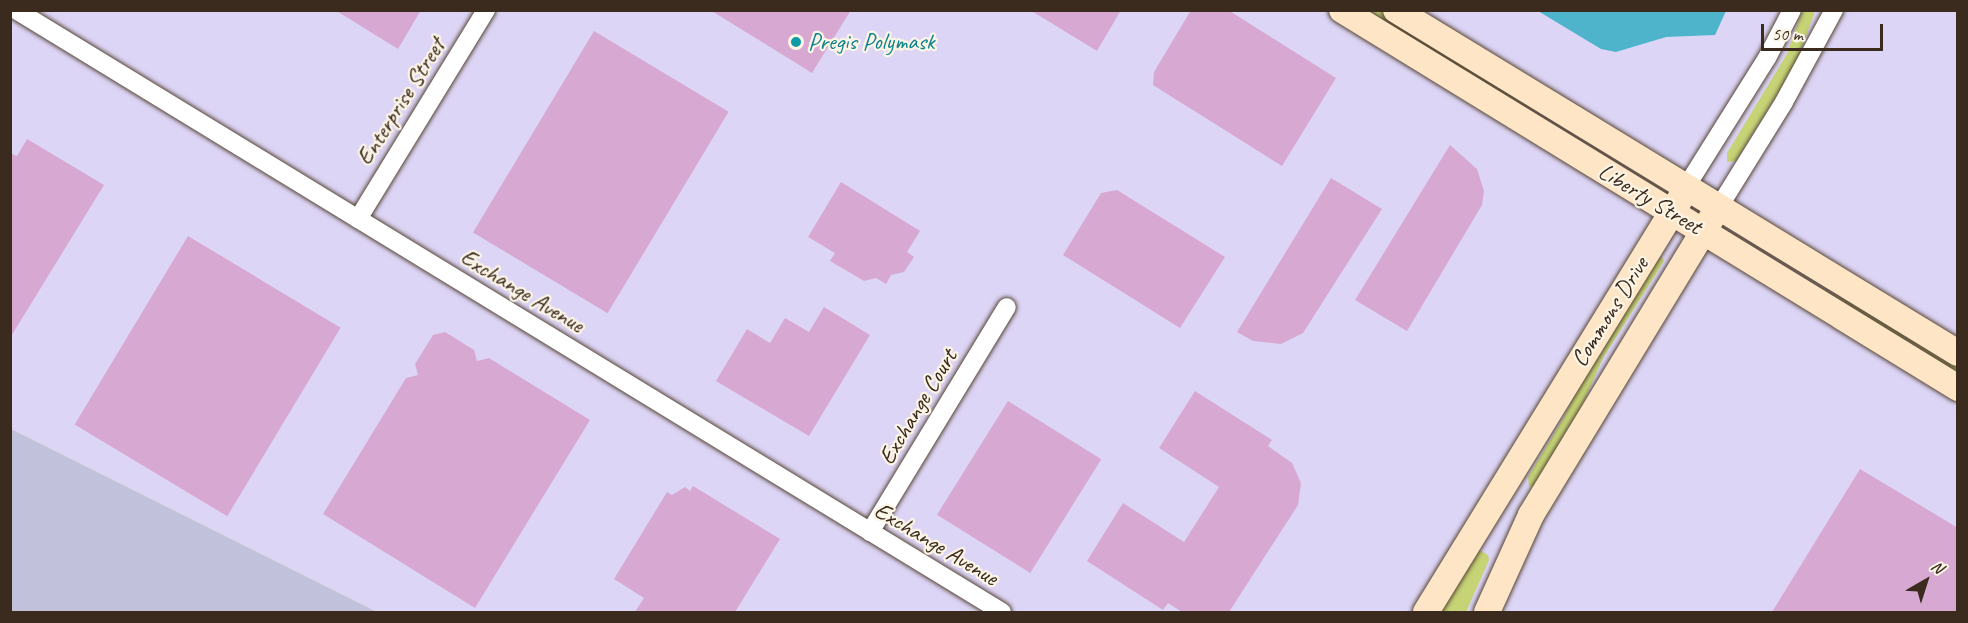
<!DOCTYPE html>
<html>
<head>
<meta charset="utf-8">
<style>
	body { margin:0 }
	#map { position:relative; width:1968px; height:623px; overflow:hidden; background:#f2e3c5; font-family:Caveat,sans-serif }
	div>[style] { position:absolute }
	.built>* { inset:0; background:#ddd5f6 }
	.industrial>* { inset:0; background:#c2c1dc }
	.green>* { inset:0; background:#c6d476 }
	.water>* { inset:0; background:#4db4cc }
	.building>* { inset:0; background:#d7a9d2; transform-origin:0 0 }
	.roads { filter:drop-shadow(0 0 2px #564637) drop-shadow(0 0 2px #564637) }
	.street>* { height:18px; margin:-9px; padding:0 9px; transform-origin:9px; border-radius:9px; background:#fff }
	.secondary>* { height:26px; margin:-13px; padding:0 13px; transform-origin:13px; border-radius:13px; background:#fde5c5 }
	.dots>* { width:16px; height:16px; translate:-50% -50%; box-sizing:border-box; border:3px solid #fcf5e5; border-radius:50% }
	span { translate:-50% -50%; white-space:nowrap; text-align:center; line-height:1.15; -webkit-text-stroke:4.5px #fcf5e5; paint-order:stroke }
	.culture-label { font-size:24px; color:#0d838f }
	.left { translate:0 -50%; text-align:left }
	.street-label { font-size:24px; color:#3b2a1e }
	.frame { position:absolute; inset:0; border:12px solid #3b2a1e; pointer-events:none }
	.north { position:absolute; left:1896px; top:551px; width:60px; height:60px; -webkit-text-stroke:4px #fcf5e5; paint-order:stroke; rotate:39deg; font-size:16px; font-weight:700; line-height:24px; text-align:center; color:#3b2a1e }
	.north::after { content:''; display:block; margin:auto; width:21px; height:27px; background:#3b2a1e; clip-path:polygon(50% 0,100% 100%,50% 72%,0 100%) }
	.scale { position:absolute; left:1761px; top:24px; width:122px; height:27px; box-sizing:border-box; border:3px solid #3b2a1e; border-top:0; padding-left:8px; font-size:18px; line-height:21px; white-space:nowrap; color:#3b2a1e; -webkit-text-stroke:4px #fcf5e5; paint-order:stroke }
</style>
</head>
<body>
<div id="map">
	<div class="built">
		<i style="clip-path:polygon(10px 11px,1957px 11px,1957px 612px,377px 612px,11px 429px)"></i>
	</div>
	<div class="industrial">
		<i style="clip-path:polygon(10px 429px,11px 429px,377px 612px,11px 612px)"></i>
	</div>
	<div class="green">
		<i style="clip-path:polygon(1359px 11px,1384px 11px,1554px 120px,1473px 81px)"></i>
		<i style="clip-path:polygon(1802px 11px,1815px 11px,1796px 64px,1736px 161px,1727px 162px,1727px 153px,1787px 54px)"></i>
		<i style="clip-path:polygon(1725px 232px,1822px 289px,1909px 331px,1957px 362px,1957px 377px)"></i>
		<i style="clip-path:polygon(1658px 252px,1664px 261px,1603px 358px,1581px 408px,1534px 487px,1529px 486px,1528px 477px,1564px 417px,1594px 352px)"></i>
		<i style="clip-path:polygon(1478px 549px,1488px 555px,1489px 560px,1466px 612px,1435px 612px)"></i>
	</div>
	<div class="water">
		<i style="clip-path:polygon(1538px 11px,1726px 10px,1726px 11px,1715px 35px,1666px 37px,1616px 52px,1601px 49px)"></i>
	</div>
	<div class="building">
		<i style="clip-path:polygon(335px 10px,421px 10px,398px 49px)"></i>
		<i style="clip-path:polygon(710px 10px,851px 10px,812px 73px)"></i>
		<i style="clip-path:polygon(1030px 10px,1121px 10px,1097px 51px)"></i>
		<i style="clip-path:polygon(1191px 10px,1228px 10px,1336px 78px,1282px 166px,1153px 85px,1154px 72px)"></i>
		<i style="left:594px;top:31px;width:157px;height:235px;rotate:31deg"></i>
		<i style="clip-path:polygon(27px 139px,104px 185px,10px 338px,10px 153px,17px 156px)"></i>
		<i style="clip-path:polygon(1450px 145px,1477px 169px,1484px 191px,1482px 205px,1407px 331px,1355px 300px)"></i>
		<i style="clip-path:polygon(1331px 178px,1382px 209px,1303px 333px,1281px 344px,1253px 341px,1237px 332px)"></i>
		<i style="clip-path:polygon(841px 182px,920px 231px,907px 252px,914px 257px,904px 272px,891px 275px,886px 284px,876px 278px,864px 281px,830px 261px,835px 253px,808px 237px)"></i>
		<i style="clip-path:polygon(1117px 190px,1225px 257px,1180px 328px,1063px 255px,1101px 193px)"></i>
		<i style="left:188px;top:236px;width:178px;height:220px;rotate:31deg"></i>
		<i style="clip-path:polygon(824px 307px,870px 335px,809px 436px,716px 381px,747px 329px,770px 343px,785px 318px,809px 332px)"></i>
		<i style="clip-path:polygon(445px 332px,474px 350px,477px 361px,489px 358px,590px 420px,475px 608px,323px 514px,406px 378px,418px 375px,415px 364px,433px 335px)"></i>
		<i style="clip-path:polygon(1195px 391px,1272px 440px,1268px 446px,1292px 463px,1301px 483px,1298px 505px,1229px 612px,1182px 612px,1168px 603px,1163px 610px,1087px 561px,1123px 503px,1184px 542px,1219px 487px,1159px 448px)"></i>
		<i style="left:1008px;top:401px;width:110px;height:134px;rotate:32deg"></i>
		<i style="clip-path:polygon(1860px 469px,1958px 528px,1958px 612px,1772px 612px)"></i>
		<i style="clip-path:polygon(693px 486px,780px 539px,735px 612px,635px 612px,644px 598px,614px 579px,667px 492px,672px 495px,685px 487px,690px 491px)"></i>
	</div>
	<div class="roads">
		<div class="street">
			<i style="left:16px;top:10px;width:1155px;rotate:31.41deg"></i>
			<i style="left:1686px;top:187px;width:152px;rotate:-57.9deg"></i>
			<i style="left:1767px;top:58px;width:54px;rotate:-62.5deg"></i>
			<i style="left:1719px;top:207px;width:123px;rotate:-58.2deg"></i>
			<i style="left:1784px;top:102px;width:105px;rotate:-61.5deg"></i>
			<i style="left:358px;top:219px;width:245px;rotate:-58.5deg"></i>
			<i style="left:870px;top:532px;width:263px;rotate:-58.7deg"></i>
		</div>
		<div class="secondary">
			<i style="left:1342px;top:10px;width:723px;rotate:31.53deg"></i>
			<i style="left:1396px;top:10px;width:658px;rotate:31.4deg"></i>
			<i style="left:1426px;top:612px;width:485px;rotate:-58.4deg"></i>
			<i style="left:1487px;top:612px;width:107px;rotate:-65.6deg"></i>
			<i style="left:1531px;top:515px;width:349px;rotate:-58.7deg"></i>
		</div>
	</div>
	<div class="dots">
		<i style="left:796px;top:42px;background:#0f9aa8"></i>
	</div>
	<div class="culture-label">
		<span class="left" style="left:808px;top:42px">Pregis Polymask</span>
	</div>
	<div class="street-label">
		<span style="left:401px;top:102px;rotate:-58deg">Enterprise Street</span>
		<span style="left:1650px;top:199px;rotate:31deg">Liberty Street</span>
		<span style="left:522px;top:291px;rotate:31deg">Exchange Avenue</span>
		<span style="left:1610px;top:312px;rotate:-58deg">Commons Drive</span>
		<span style="left:918px;top:407px;rotate:-59deg">Exchange Court</span>
		<span style="left:936px;top:544px;rotate:31deg">Exchange Avenue</span>
	</div>
	<div class="frame"></div>
	<div class="north">N</div>
	<div class="scale">50 m</div>
</div>
</body>
</html>
